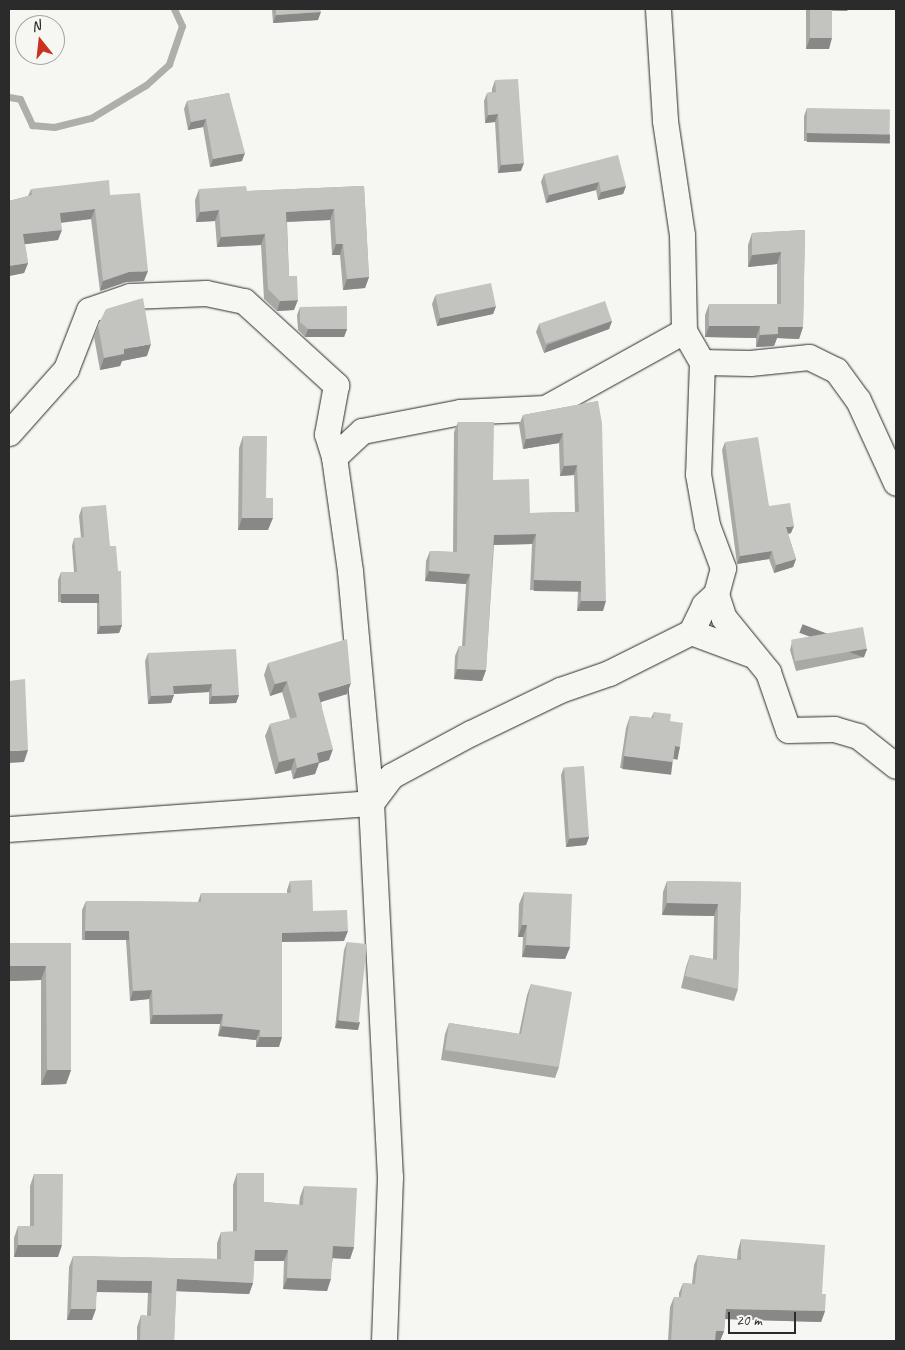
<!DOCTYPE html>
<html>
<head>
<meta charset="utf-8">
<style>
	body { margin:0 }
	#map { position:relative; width:905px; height:1350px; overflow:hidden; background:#f6f6f2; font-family:Caveat,sans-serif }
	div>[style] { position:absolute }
	.stream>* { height:7px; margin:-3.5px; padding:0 3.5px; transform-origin:3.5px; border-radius:3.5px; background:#aeaeab }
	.roads { filter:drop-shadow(0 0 1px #2b2b2b) drop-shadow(0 0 1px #2b2b2b) }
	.minor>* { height:25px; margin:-12.5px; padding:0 12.5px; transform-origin:12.5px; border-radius:12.5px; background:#f6f6f2 }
	.wall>* { inset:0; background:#a8a8a5 }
	.shaded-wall>* { inset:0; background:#888886; transform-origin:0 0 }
	.building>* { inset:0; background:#c3c3c0; transform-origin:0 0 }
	span { translate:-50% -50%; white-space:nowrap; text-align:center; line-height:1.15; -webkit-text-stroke:4px #f6f6f2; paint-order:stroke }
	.frame { position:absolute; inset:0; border:10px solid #2b2b2b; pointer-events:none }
	.north { position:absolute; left:15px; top:15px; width:50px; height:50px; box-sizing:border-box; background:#f6f6f2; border:1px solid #a5a5a2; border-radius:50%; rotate:344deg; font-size:14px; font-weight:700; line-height:20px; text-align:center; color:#2b2b2b }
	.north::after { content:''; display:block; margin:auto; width:18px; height:22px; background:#c8321e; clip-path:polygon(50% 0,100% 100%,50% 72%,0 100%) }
	.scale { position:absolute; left:728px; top:1312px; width:68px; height:22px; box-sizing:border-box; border:2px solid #2b2b2b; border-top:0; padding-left:6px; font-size:15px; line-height:18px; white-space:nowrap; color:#2b2b2b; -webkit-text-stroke:4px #f6f6f2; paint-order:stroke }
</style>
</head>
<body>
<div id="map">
	<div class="stream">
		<i style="left:9px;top:97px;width:11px;rotate:10deg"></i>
		<i style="left:20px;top:99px;width:29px;rotate:65deg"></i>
		<i style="left:32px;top:125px;width:22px;rotate:5deg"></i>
		<i style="left:54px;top:127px;width:38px;rotate:-14deg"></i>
		<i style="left:91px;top:118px;width:64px;rotate:-31deg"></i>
		<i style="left:146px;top:85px;width:31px;rotate:-42deg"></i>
		<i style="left:169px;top:64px;width:40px;rotate:-71.1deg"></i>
		<i style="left:182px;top:26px;width:19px;rotate:-115deg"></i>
	</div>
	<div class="roads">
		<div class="minor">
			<i style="left:658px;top:9px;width:112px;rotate:86.4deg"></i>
			<i style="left:665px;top:121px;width:115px;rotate:81.5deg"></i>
			<i style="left:682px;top:235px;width:96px;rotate:88.8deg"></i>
			<i style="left:684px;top:331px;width:36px;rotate:60deg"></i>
			<i style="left:702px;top:362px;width:112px;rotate:92deg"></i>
			<i style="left:698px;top:474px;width:52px;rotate:80deg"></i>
			<i style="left:707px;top:525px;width:46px;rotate:69.6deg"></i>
			<i style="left:723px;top:568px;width:27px;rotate:105deg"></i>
			<i style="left:716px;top:594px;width:25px;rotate:72deg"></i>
			<i style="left:724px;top:618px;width:70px;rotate:50.8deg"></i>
			<i style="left:768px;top:672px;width:61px;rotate:71deg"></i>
			<i style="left:788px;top:730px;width:46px;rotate:-1.2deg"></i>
			<i style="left:834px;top:729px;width:25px;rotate:16deg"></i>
			<i style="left:858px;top:736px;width:48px;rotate:38.3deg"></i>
			<i style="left:702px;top:362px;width:48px;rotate:1.2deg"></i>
			<i style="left:750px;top:363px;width:59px;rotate:-5.8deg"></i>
			<i style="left:809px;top:357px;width:30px;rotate:26deg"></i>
			<i style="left:836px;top:370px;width:37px;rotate:54deg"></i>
			<i style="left:858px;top:400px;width:91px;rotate:65.4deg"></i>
			<i style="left:9px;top:433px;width:86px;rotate:-48.3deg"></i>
			<i style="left:66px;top:369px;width:63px;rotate:-68.7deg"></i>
			<i style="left:89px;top:310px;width:43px;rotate:-18.9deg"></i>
			<i style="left:130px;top:296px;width:76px;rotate:-2.3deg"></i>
			<i style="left:206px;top:293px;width:39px;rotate:12deg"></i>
			<i style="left:244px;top:301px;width:125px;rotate:42.4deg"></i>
			<i style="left:336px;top:385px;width:50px;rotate:100.4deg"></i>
			<i style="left:327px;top:434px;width:24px;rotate:73deg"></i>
			<i style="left:334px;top:457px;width:115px;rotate:82deg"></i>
			<i style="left:350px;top:571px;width:233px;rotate:84.8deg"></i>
			<i style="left:371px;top:803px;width:374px;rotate:87.1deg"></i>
			<i style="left:390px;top:1177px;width:164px;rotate:92.1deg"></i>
			<i style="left:334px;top:457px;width:38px;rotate:-43deg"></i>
			<i style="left:362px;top:431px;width:100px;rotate:-11deg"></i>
			<i style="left:460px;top:412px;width:85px;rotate:-2.7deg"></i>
			<i style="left:545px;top:408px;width:159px;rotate:-29deg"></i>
			<i style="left:691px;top:632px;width:66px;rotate:20.4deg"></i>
			<i style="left:9px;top:829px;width:363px;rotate:-4.1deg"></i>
			<i style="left:371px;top:803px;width:34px;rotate:-53deg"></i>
			<i style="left:391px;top:776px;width:91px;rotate:-28.3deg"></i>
			<i style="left:471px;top:733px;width:99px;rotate:-25.8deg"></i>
			<i style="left:560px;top:690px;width:52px;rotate:-19.1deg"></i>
			<i style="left:609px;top:673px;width:92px;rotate:-26.6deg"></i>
			<i style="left:691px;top:632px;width:30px;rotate:-64deg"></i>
			<i style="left:704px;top:605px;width:16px;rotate:-43deg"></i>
		</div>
	</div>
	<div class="wall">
		<i style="clip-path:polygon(272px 9px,320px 9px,318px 20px,273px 23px)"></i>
		<i style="clip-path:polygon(806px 9px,848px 9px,847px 11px,832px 11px,829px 49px,806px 49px)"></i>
		<i style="clip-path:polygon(495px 80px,521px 171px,498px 173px,495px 122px,485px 123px,484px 101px,487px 93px,492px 92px,492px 89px)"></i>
		<i style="clip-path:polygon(229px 93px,242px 161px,210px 167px,203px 127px,188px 130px,184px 109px,187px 101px)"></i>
		<i style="clip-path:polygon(807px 108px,890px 134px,887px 142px,804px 141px,804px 116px)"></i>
		<i style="clip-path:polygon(544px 174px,626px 186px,623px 194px,598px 200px,596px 190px,546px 203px,541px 182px)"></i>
		<i style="clip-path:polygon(364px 186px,369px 277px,365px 288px,343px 290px,340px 255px,332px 255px,330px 220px,287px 222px,289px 276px,294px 310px,277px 311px,264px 299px,261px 245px,217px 247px,215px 221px,196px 222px,195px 200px,199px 189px,247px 191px)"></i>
		<i style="clip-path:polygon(31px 189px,110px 195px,144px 281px,126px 282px,100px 291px,91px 219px,61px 223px,58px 240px,25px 244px,28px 263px,24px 273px,9px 276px,9px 201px,28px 196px)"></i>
		<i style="clip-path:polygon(805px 230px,803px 327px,799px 339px,777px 338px,774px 346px,756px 347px,756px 338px,705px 337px,705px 315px,709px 304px,777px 304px,777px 264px,748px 267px,748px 245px,752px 233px)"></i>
		<i style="clip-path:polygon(435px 296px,496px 306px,493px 314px,437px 326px,432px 304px)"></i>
		<i style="clip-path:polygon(300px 307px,347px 329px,344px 337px,305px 337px,298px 330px,297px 315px)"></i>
		<i style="clip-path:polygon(612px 321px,609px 329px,544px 353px,536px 332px,539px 324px)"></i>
		<i style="clip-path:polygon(98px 325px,147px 356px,122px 361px,120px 366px,100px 370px,94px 337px)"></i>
		<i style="clip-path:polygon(598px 401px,603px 611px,577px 611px,578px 591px,530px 590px,532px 544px,494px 545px,486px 670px,482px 681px,454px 679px,455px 656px,459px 646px,462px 646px,466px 584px,425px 581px,426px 561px,430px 551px,453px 552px,454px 432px,458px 422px,493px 480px,530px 513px,575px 512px,574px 475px,560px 476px,559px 443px,523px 449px,519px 425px,523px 415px)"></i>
		<i style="clip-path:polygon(243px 436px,266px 498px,268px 530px,238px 530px,239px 448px)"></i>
		<i style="clip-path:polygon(725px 442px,769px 506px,791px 533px,788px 534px,796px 559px,793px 567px,774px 573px,769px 559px,737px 564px,722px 450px)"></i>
		<i style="clip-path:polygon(82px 507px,110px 546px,122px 625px,119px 633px,97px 634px,97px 602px,58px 602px,58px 580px,61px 572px,74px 572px,72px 546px,74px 538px,81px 538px,79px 516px)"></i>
		<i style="clip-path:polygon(792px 642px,867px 649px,864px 657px,796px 671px,790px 650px)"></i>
		<i style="clip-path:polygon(148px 653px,239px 695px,236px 703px,209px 704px,209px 692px,174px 694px,171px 703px,148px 704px,145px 661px)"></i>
		<i style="clip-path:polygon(268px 663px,347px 694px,321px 702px,329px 760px,319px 763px,315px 774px,293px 779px,291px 770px,275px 774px,265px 736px,270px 724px,290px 719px,282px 692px,270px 696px,264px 675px)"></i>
		<i style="clip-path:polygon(654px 712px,670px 721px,680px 747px,676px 759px,673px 758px,669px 774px,620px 768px,626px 728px,630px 716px,651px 718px)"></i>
		<i style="clip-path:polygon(564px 767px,589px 837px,586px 845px,566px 847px,561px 775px)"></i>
		<i style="clip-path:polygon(290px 881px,313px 911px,344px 941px,282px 942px,279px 1047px,256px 1047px,256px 1040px,218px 1036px,220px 1024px,150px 1024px,149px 999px,130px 1001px,126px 940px,82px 940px,82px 910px,86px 901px,198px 902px,201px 893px,287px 893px,287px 890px)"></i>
		<i style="clip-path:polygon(667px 881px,741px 882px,738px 989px,734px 1001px,681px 988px,686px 967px,690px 955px,713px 959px,714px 916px,662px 915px,663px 892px)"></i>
		<i style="clip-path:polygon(524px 892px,570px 947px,565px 959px,522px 957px,523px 937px,518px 937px,519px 904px)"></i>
		<i style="clip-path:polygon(347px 942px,358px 1030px,335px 1028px,344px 950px)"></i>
		<i style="clip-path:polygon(9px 943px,71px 943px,71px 1070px,66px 1084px,41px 1085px,41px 980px,9px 981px)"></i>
		<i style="clip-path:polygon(531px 984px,559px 1067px,555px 1078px,441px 1060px,445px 1034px,449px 1023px,519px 1034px,527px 995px)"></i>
		<i style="clip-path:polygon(237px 1173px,264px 1202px,299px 1205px,300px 1197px,304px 1186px,354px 1247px,350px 1259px,333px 1258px,327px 1291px,283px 1289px,284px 1261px,254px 1261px,253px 1283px,249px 1294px,176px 1291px,174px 1341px,137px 1341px,137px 1327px,141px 1315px,147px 1316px,148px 1292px,97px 1291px,92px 1320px,67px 1320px,69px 1267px,73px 1256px,217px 1259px,217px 1243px,221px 1232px,233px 1232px,233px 1185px)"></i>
		<i style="clip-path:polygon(34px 1174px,58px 1257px,14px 1257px,14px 1238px,18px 1226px,30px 1226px,30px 1186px)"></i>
		<i style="clip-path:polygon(741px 1239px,822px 1294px,825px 1311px,821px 1322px,725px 1319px,724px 1331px,720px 1341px,668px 1341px,670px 1307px,674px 1297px,679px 1297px,679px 1293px,683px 1283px,692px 1284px,694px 1265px,698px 1255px,737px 1259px,738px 1250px)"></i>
	</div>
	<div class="shaded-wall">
		<i style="clip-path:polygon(829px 9px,848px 9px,847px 11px,829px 10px)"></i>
		<i style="clip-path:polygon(321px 12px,318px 20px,273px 23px,276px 15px)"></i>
		<i style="clip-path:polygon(810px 38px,832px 38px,829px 49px,806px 49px)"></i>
		<i style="clip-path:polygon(498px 114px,495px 122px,485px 123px,488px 115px)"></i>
		<i style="clip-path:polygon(206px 119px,203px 127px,188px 130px,191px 122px)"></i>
		<i style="left:807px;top:133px;width:83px;height:9px;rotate:1deg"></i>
		<i style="clip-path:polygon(245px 153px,242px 161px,210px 167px,213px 159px)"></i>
		<i style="clip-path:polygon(524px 163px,521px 171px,498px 173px,501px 165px)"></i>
		<i style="clip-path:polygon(599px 182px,596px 190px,546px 203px,549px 195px)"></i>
		<i style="clip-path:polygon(626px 186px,623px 194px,598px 200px,601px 192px)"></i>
		<i style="clip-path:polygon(95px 209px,91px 219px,56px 223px,60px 213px)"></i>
		<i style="clip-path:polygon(334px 209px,330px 220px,282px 222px,286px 212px)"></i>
		<i style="clip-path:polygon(219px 210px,215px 221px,196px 222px,200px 212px)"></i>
		<i style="clip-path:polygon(62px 230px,58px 240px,19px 245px,23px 234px)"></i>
		<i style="clip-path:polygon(265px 234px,261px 245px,217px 247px,221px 237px)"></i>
		<i style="clip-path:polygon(336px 244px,343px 244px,340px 255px,332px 255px)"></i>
		<i style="clip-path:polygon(781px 252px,777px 264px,748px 267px,752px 255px)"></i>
		<i style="clip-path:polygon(28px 263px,24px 273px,9px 276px,9px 266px)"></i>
		<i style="clip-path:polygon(148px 271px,144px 281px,126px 282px,100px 291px,103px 281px,129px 272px)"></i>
		<i style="clip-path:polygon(369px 277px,365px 288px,343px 290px,347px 279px)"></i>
		<i style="clip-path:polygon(298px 300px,294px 310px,277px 311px,280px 301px)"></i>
		<i style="clip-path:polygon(496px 306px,493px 314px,437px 326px,440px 318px)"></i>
		<i style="clip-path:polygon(612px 321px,609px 329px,544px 353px,547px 345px)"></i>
		<i style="clip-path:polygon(709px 326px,760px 326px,756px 338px,705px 337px)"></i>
		<i style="clip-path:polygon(778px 327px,803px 327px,799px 339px,777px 338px,774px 346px,756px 347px,760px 335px)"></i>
		<i style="clip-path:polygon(308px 329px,347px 329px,344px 337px,305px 337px)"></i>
		<i style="clip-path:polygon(151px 344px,147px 356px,122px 361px,120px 366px,100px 370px,104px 358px,124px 349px)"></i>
		<i style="clip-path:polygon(563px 433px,559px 443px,523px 449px,526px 439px)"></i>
		<i style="clip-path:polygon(577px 465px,574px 475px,560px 476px,564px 466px)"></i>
		<i style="clip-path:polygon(242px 518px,273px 518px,268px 530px,238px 530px)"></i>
		<i style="clip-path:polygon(794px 526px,791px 533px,783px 535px,786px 527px)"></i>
		<i style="clip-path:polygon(536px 534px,532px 544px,490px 545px,494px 535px)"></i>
		<i style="clip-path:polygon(772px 551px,769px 559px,737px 564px,740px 556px)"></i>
		<i style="clip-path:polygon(796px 559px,793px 567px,774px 573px,776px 565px)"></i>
		<i style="clip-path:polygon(429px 571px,470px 574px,466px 584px,425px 581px)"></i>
		<i style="left:534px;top:580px;width:47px;height:11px;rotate:1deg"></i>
		<i style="left:61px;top:594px;width:38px;height:9px"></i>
		<i style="clip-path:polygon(581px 601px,606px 601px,603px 611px,577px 611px)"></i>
		<i style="clip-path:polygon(122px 625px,119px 633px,97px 634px,100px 626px)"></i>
		<i style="left:867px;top:649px;width:9px;height:69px;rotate:111deg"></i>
		<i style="clip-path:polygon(457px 669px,486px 670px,482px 681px,454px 679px)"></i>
		<i style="clip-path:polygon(287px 681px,282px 692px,270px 696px,275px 684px)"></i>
		<i style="clip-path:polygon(351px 683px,347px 694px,314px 704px,318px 693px)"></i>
		<i style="clip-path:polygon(212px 684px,209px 692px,171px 694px,173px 686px)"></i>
		<i style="clip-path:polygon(174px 695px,171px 703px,148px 704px,151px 696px)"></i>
		<i style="clip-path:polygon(239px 695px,236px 703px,209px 704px,212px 696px)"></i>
		<i style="left:675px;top:746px;width:5px;height:13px;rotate:11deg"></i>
		<i style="clip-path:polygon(333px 749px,329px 760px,319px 763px,315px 774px,293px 779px,297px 768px,317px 753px)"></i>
		<i style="clip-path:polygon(28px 750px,24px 762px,9px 763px,9px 751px)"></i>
		<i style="left:624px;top:756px;width:49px;height:13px;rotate:7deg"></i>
		<i style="clip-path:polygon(295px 758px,291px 770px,275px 774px,279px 762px)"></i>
		<i style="clip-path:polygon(589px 837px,586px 845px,566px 847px,569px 839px)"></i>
		<i style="clip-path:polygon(667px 903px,718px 904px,714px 916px,662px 915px)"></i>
		<i style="clip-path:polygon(522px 925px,527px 925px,523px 937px,518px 937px)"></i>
		<i style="left:85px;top:931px;width:44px;height:9px"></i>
		<i style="clip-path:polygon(348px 931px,344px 941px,279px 942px,282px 933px)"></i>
		<i style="clip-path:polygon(526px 945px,570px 947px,565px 959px,522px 957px)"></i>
		<i style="clip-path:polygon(9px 966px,46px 966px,41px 980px,9px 981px)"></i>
		<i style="clip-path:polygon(152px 990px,149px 999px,130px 1001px,133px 991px)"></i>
		<i style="clip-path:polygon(223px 1014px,220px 1024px,150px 1024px,153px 1015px)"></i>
		<i style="clip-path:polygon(338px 1020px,360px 1022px,358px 1030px,335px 1028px)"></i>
		<i style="clip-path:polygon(222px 1026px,260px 1030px,256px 1040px,218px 1036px)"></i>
		<i style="clip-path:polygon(260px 1037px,282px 1037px,279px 1047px,256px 1047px)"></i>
		<i style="clip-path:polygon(47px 1070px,71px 1070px,66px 1084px,41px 1085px)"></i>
		<i style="clip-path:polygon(18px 1245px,62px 1245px,58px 1257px,14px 1257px)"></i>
		<i style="clip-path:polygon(333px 1246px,354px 1247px,350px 1259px,329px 1258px)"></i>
		<i style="clip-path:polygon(255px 1250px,288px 1250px,284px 1261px,251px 1261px)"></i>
		<i style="clip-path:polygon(287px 1278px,331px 1279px,327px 1291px,283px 1289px)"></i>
		<i style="clip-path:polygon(177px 1279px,253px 1283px,249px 1294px,172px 1291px)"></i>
		<i style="left:97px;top:1280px;width:55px;height:12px;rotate:1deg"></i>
		<i style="clip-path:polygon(71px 1309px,96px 1309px,92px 1320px,67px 1320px)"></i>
		<i style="clip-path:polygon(726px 1309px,825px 1311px,821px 1322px,723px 1319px)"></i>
		<i style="clip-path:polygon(716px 1331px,724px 1331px,720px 1341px,712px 1341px)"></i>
	</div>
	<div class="building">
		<i style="clip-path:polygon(276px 9px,320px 9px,321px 12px,276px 15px)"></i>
		<i style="left:810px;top:9px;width:22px;height:29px"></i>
		<i style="clip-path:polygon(518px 79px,524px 163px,501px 165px,498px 114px,488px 115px,487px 93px,496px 92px,495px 80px)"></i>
		<i style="clip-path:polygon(229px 93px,245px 153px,213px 159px,206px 119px,191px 122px,187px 101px)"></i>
		<i style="left:807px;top:108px;width:83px;height:25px;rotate:1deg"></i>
		<i style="clip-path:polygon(618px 155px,626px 186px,601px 192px,599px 182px,549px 195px,544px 174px)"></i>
		<i style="clip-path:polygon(109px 180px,110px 195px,140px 193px,148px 271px,129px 272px,103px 281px,95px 209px,60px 213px,62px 230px,23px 234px,28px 263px,9px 266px,9px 201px,32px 195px,31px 189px)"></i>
		<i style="clip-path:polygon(246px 186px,247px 191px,364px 186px,369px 277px,347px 279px,343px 244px,336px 244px,334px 209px,286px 212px,289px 276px,297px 276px,298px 300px,280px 301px,268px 289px,265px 234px,221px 237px,219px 210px,200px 212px,199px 189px)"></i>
		<i style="clip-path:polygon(805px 230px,803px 327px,778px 327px,778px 334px,760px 335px,760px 326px,709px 326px,709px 304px,781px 304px,781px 252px,752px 255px,752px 233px)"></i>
		<i style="left:491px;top:283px;width:24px;height:57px;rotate:78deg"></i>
		<i style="clip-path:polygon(143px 298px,151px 344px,124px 349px,124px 354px,104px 358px,98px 325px,106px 309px)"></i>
		<i style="left:605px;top:301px;width:21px;height:70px;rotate:71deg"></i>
		<i style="clip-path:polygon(347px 306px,347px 329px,308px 329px,300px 322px,300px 307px)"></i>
		<i style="clip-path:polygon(598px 401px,602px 423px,606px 601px,581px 601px,581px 581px,534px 580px,536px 534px,494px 535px,486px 670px,457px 669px,459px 646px,465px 646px,470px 574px,429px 571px,430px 551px,457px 552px,458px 422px,494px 422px,493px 480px,529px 479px,530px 513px,579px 512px,577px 465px,564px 466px,563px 433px,526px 439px,523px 415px)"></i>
		<i style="clip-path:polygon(243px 436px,267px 436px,266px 498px,273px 498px,273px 518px,242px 518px)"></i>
		<i style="clip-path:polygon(758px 437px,769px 506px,790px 503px,794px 526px,786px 527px,796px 559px,776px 565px,772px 551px,740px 556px,725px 442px)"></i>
		<i style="clip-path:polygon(106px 505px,110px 546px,116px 546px,118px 571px,121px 571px,122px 625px,100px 626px,99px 594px,61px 594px,61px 572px,77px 572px,74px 538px,84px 537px,82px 507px)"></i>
		<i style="left:863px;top:627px;width:22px;height:73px;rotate:80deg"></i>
		<i style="clip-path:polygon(347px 639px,351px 683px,318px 693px,333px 749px,317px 753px,319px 762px,297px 768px,295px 758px,279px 762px,270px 724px,297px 717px,287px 681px,275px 684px,268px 663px)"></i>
		<i style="clip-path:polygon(236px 649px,239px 695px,212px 696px,212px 684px,173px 686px,174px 695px,151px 696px,148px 653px)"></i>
		<i style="clip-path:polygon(25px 679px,28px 750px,9px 751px,9px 681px)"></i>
		<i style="clip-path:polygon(654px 712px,671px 714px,670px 721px,683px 723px,680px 747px,675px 746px,673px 762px,624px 756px,630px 716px,653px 718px)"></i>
		<i style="left:584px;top:766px;width:71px;height:20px;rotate:86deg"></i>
		<i style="clip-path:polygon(312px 880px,313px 911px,347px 910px,348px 931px,282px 933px,282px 1037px,260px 1037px,260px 1030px,222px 1026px,223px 1014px,153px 1015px,152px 990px,133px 991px,129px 931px,85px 931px,86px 901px,201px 902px,201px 893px,291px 893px,290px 881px)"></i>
		<i style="clip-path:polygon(667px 881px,741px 882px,738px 989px,685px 976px,690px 955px,717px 960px,718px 904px,667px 903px)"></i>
		<i style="clip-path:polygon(524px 892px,572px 894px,570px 947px,526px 945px,527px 925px,522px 925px)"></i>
		<i style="left:347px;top:942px;width:20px;height:79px;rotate:6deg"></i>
		<i style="clip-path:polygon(9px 943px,71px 943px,71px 1070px,47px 1070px,46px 966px,9px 966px)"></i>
		<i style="clip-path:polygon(531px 984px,572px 992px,559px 1067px,445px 1050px,449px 1023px,521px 1034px)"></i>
		<i style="clip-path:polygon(237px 1173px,264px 1173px,264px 1202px,303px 1205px,304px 1186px,357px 1188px,354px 1247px,333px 1246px,331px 1279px,287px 1278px,288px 1250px,255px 1250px,253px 1283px,177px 1279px,174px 1341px,140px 1341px,141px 1315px,151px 1316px,152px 1281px,97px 1280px,96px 1309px,71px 1309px,73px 1256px,221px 1259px,221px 1232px,237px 1231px)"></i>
		<i style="clip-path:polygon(34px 1174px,63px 1174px,62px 1245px,18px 1245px,18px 1226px,34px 1226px)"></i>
		<i style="clip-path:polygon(741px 1239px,825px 1245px,822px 1294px,826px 1294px,825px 1311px,726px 1309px,724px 1331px,716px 1331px,715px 1341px,671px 1341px,674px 1297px,681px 1297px,683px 1283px,695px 1284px,698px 1255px,741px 1260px)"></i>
	</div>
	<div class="frame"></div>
	<div class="north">N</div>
	<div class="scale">20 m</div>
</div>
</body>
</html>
